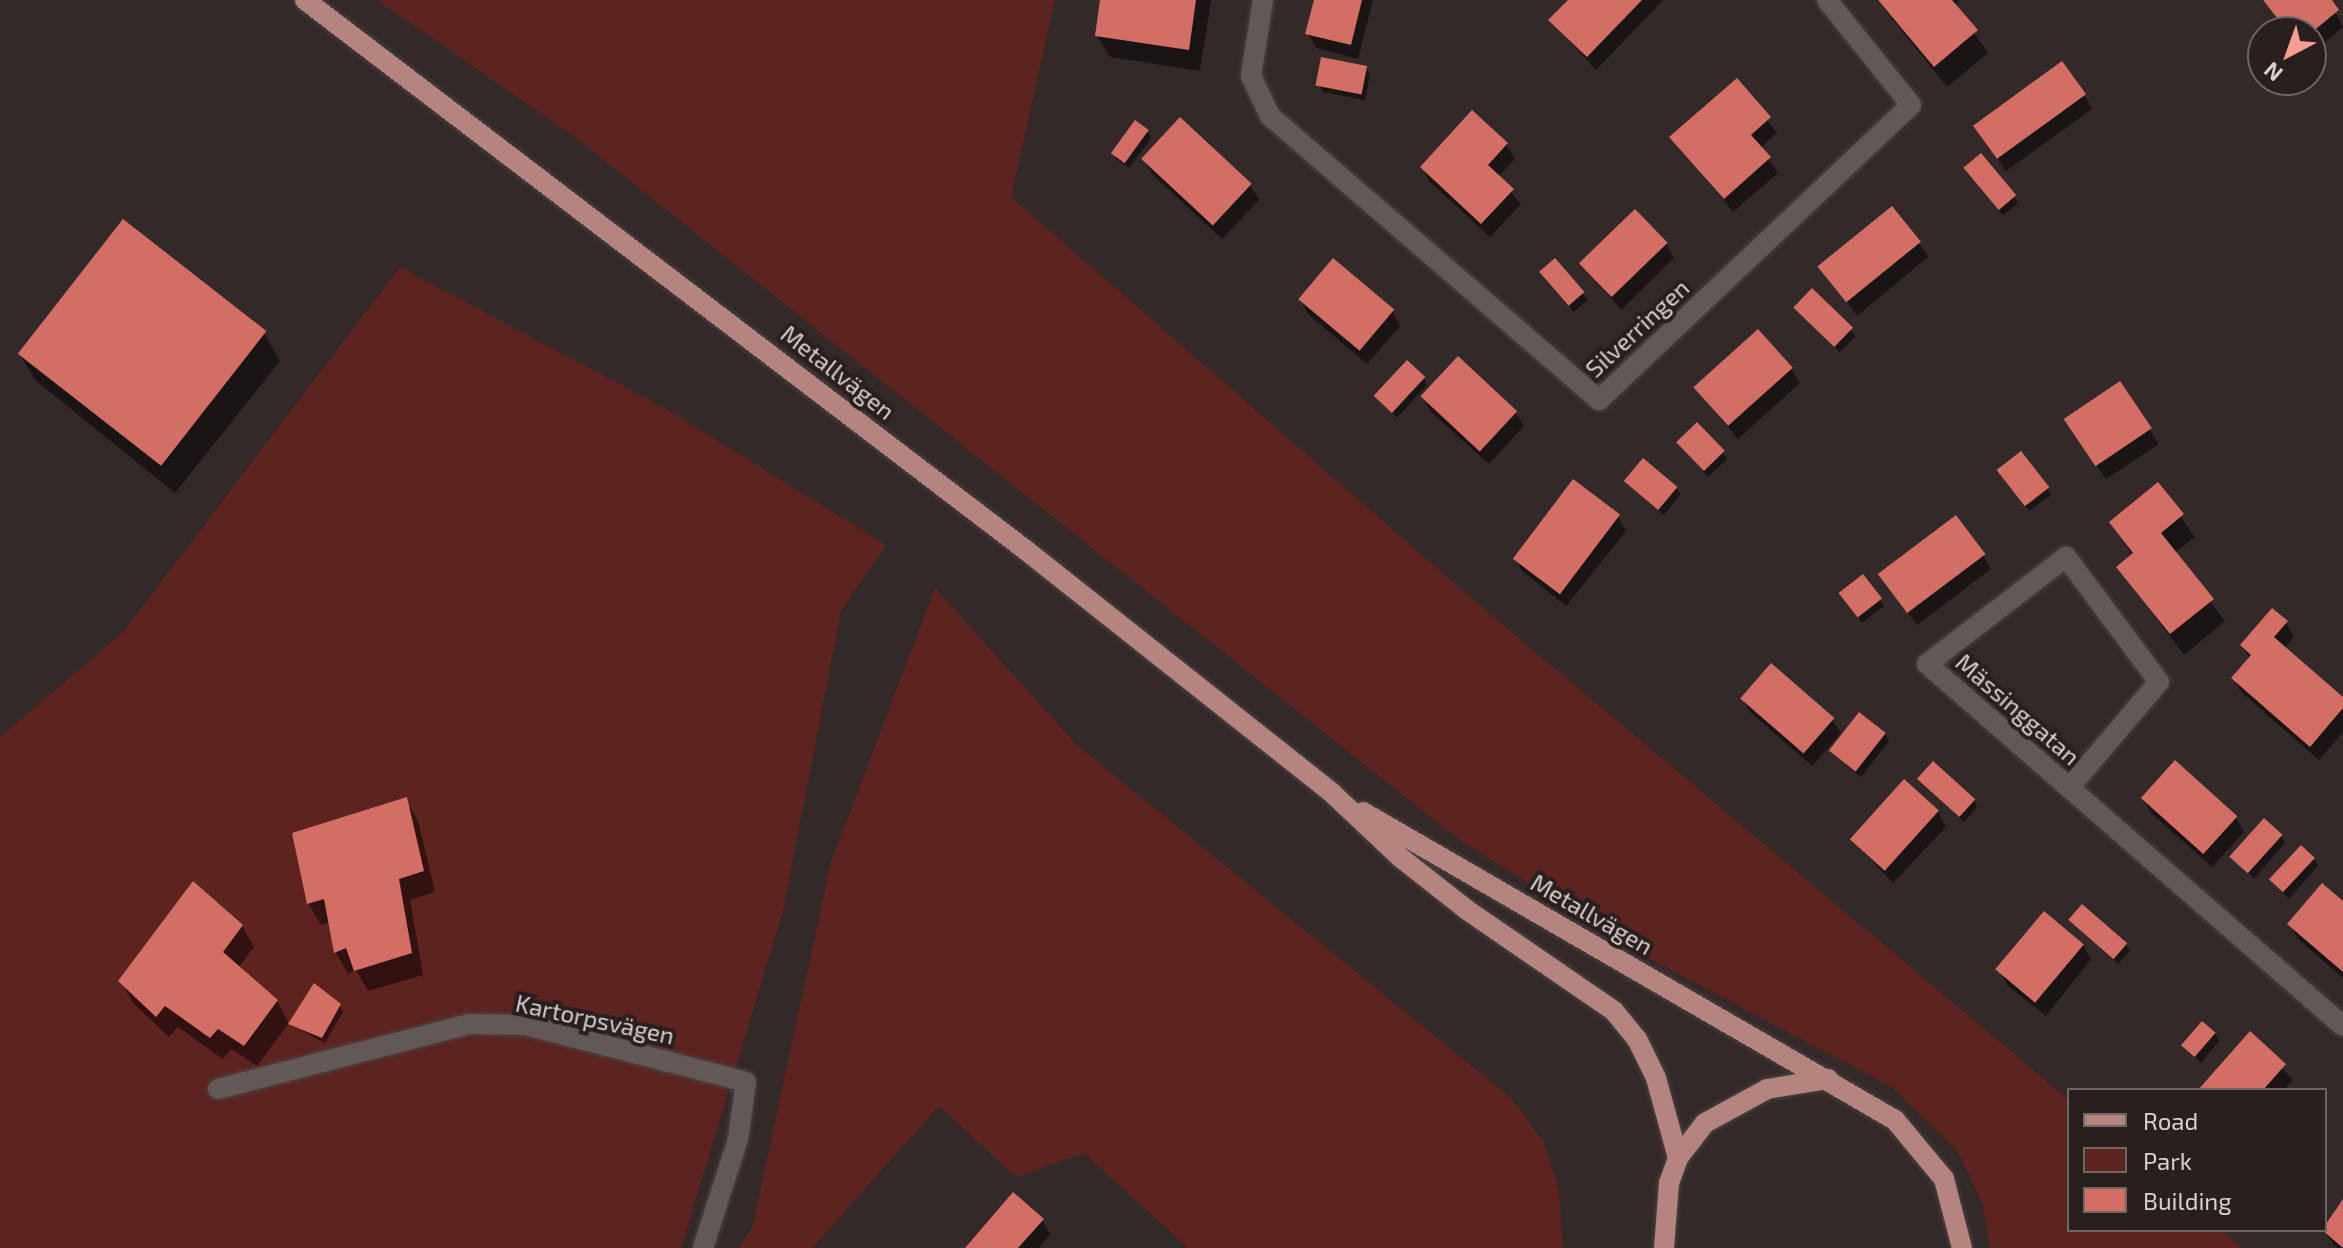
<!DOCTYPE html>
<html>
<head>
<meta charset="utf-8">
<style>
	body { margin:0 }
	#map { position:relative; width:2343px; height:1248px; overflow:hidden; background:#322928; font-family:"Exo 2",sans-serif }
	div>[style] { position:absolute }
	.green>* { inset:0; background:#5d231f }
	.shadow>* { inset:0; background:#0007; transform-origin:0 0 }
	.building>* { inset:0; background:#d36e65; transform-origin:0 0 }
	.roads { filter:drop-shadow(0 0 2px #4b4443) drop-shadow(0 0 2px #4b4443) }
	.street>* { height:20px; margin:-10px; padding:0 10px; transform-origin:10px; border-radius:10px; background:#625856 }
	.primary>* { height:20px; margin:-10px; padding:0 10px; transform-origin:10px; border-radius:10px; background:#b5847e }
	span { translate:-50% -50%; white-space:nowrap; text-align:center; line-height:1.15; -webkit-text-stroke:8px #281f1e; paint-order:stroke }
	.street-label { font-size:24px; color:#d7d1d0 }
	.legend { position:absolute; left:2067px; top:1088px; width:260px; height:144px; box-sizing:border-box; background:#281f1e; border:2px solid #6e6665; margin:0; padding:10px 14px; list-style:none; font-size:24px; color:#d7d1d0 }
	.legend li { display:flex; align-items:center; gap:16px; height:40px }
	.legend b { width:40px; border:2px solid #6e6665 }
	.north { position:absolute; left:2247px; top:16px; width:80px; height:80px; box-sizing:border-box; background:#281f1e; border:2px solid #6e6665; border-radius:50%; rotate:221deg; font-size:22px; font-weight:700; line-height:32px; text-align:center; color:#d7d1d0 }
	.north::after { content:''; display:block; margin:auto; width:28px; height:36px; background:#f59c93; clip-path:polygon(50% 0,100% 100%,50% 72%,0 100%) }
</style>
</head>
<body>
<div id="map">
	<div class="green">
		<i style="clip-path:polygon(377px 0,1055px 0,1011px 197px,1484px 609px,2069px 1100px,2069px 1230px,2221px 1230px,2242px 1248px,1990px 1248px,1982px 1202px,1957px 1150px,1892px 1087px,1637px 952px,1457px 838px,572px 135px)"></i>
		<i style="clip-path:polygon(400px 267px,668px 410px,886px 545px,841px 611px,783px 911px,681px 1248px,0 1248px,0 737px,123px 632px)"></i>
		<i style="clip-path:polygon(935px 588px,1077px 745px,1511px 1098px,1544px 1142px,1559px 1191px,1563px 1248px,1188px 1248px,1084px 1153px,1016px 1177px,939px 1106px,812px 1248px,738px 1248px,752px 1228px,831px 862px)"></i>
	</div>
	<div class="shadow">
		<i style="clip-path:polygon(1102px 0,1211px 0,1200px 71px,1110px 57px,1097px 36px)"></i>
		<i style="clip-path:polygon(1316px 0,1373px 0,1358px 59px,1316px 48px,1308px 33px)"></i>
		<i style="clip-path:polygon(1570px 0,1663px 0,1596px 70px,1551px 20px)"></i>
		<i style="clip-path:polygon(1877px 0,1960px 0,1954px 5px,1988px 53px,1947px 87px)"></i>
		<i style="clip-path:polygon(2263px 0,2329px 0,2343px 27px,2311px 54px,2311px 32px,2287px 32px)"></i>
		<i style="clip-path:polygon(1366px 67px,1370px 74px,1365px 100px,1323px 92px,1319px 85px)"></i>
		<i style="clip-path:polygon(1736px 81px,1777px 133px,1760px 148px,1778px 173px,1733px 212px,1672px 137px)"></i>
		<i style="clip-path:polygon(2084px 95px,2092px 109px,2006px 171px,1984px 139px)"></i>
		<i style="clip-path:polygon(1148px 132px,1151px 138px,1129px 168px,1116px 159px,1112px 152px)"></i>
		<i style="clip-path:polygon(1506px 145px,1515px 159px,1498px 177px,1521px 204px,1490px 237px,1430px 182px,1422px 167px)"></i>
		<i style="clip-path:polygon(1144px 159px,1250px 185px,1259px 200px,1222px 239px,1152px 174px)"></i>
		<i style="clip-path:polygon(1965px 169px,2014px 196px,2018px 203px,2003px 215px)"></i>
		<i style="clip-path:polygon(1919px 243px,1928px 257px,1857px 316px,1821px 267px)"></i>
		<i style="clip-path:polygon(1666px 244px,1674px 258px,1621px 310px,1582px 264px)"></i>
		<i style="clip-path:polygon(1555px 261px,1588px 300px,1574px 312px,1545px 279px)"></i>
		<i style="left:1812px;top:291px;width:63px;height:23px;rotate:46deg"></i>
		<i style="clip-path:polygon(1300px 299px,1392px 311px,1400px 326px,1367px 364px,1308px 314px)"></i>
		<i style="clip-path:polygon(264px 334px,280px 361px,175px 493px,35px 380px,19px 353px)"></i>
		<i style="clip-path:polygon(1791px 369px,1800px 383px,1738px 439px,1696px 388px)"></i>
		<i style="clip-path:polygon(1424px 378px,1427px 385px,1397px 418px,1377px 396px)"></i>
		<i style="clip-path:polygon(2120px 384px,2159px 444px,2106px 479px,2075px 434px)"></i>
		<i style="clip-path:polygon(1423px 397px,1515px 412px,1524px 426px,1489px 464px,1431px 412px)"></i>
		<i style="clip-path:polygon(1678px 442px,1723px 453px,1727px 459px,1708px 477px)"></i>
		<i style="clip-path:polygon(2004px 477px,2047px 488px,2051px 495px,2029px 511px)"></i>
		<i style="clip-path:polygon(1626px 482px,1677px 488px,1680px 495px,1664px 515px)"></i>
		<i style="clip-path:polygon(2158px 485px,2195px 537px,2174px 553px,2225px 621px,2184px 655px,2118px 567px,2133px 556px,2111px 522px)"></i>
		<i style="clip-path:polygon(1618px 517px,1626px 531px,1566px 606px,1522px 571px,1514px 557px)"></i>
		<i style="clip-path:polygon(1983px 555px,1991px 569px,1917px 625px,1881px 575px)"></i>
		<i style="clip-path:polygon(1845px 600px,1880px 600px,1884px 606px,1862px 623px)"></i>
		<i style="clip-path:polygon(2286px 623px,2294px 637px,2284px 648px,2343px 699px,2343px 732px,2319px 760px,2242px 693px,2233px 679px,2250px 659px,2242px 645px)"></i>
		<i style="clip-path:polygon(1742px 698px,1832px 719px,1841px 733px,1812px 766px,1751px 713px)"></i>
		<i style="clip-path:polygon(1885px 734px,1889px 741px,1861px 777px,1832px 752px)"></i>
		<i style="clip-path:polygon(1919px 779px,1974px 800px,1977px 807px,1964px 822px)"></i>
		<i style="clip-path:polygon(2143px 799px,2236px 817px,2244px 832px,2212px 867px,2151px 813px)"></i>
		<i style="clip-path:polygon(406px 800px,418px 821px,435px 892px,410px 900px,423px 975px,368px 991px,356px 970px,348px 974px,336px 953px,330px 922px,321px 925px,308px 903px)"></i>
		<i style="clip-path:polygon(1938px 812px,1946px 827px,1893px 883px,1851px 838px)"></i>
		<i style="clip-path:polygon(2281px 836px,2285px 843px,2254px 879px,2233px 858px)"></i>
		<i style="clip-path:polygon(2314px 859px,2318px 866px,2289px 899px,2276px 886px,2272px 880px)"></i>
		<i style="clip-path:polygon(2343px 904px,2343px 978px,2298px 939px,2290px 924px)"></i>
		<i style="clip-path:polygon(2070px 921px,2126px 944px,2130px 951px,2118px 964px)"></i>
		<i style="clip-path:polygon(242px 926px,254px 947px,238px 968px,277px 1001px,289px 1023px,257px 1066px,231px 1049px,223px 1059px,178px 1027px,169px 1037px,133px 1003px,121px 981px)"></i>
		<i style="clip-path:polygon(2083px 945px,2091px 959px,2046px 1016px,2008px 986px,2000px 971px)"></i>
		<i style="clip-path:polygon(339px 1005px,343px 1012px,325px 1043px,290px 1024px)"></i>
		<i style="clip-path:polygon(2215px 1034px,2219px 1041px,2201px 1063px,2184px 1046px)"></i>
		<i style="clip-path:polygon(2250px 1034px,2293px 1080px,2284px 1090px,2200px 1090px)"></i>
		<i style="clip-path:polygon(2343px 1202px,2343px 1248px,2337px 1248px,2323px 1230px)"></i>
		<i style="clip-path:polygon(1042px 1220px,1050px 1234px,1039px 1248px,968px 1248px)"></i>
	</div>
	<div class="building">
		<i style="clip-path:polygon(1100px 0,1196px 0,1189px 50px,1095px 36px)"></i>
		<i style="clip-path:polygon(1314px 0,1362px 0,1351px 45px,1305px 34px)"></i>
		<i style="clip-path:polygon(1568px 0,1642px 0,1587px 57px,1548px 20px)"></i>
		<i style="clip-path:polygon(1878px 0,1952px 0,1978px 30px,1934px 67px)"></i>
		<i style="clip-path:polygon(2263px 0,2332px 0,2339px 10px,2312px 32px,2288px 32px)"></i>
		<i style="left:1321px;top:57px;width:47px;height:29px;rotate:11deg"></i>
		<i style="left:2062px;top:61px;width:41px;height:110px;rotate:54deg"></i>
		<i style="clip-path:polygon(1737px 78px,1771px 117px,1751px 135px,1771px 157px,1724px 199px,1669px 137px)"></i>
		<i style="clip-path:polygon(1472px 110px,1508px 143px,1488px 165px,1514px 189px,1481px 224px,1420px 167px)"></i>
		<i style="left:1180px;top:117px;width:98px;height:57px;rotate:43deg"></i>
		<i style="left:1135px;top:120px;width:17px;height:41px;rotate:36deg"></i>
		<i style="left:1981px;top:153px;width:55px;height:23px;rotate:50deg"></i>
		<i style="left:1892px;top:206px;width:46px;height:96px;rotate:51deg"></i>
		<i style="left:1635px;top:209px;width:47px;height:78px;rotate:46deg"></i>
		<i style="left:123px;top:219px;width:182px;height:171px;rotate:38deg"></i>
		<i style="left:1333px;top:258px;width:80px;height:54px;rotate:40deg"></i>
		<i style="left:1555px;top:258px;width:45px;height:21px;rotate:49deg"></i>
		<i style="left:1812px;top:288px;width:57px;height:27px;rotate:44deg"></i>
		<i style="left:1758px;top:329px;width:52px;height:87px;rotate:48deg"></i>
		<i style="left:1458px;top:356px;width:81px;height:55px;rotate:43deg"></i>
		<i style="left:1407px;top:360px;width:25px;height:49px;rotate:43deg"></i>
		<i style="left:2120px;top:381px;width:57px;height:68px;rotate:56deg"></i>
		<i style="left:1697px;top:422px;width:40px;height:29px;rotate:46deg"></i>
		<i style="left:2021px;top:451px;width:46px;height:31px;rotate:52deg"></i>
		<i style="left:1643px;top:458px;width:45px;height:30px;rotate:40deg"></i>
		<i style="left:1573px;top:479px;width:59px;height:100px;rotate:37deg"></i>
		<i style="clip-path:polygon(2158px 482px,2184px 514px,2161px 533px,2214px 599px,2170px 634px,2116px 567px,2133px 553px,2109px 522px)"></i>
		<i style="left:1956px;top:515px;width:49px;height:98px;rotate:53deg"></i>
		<i style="left:1863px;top:574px;width:31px;height:31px;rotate:52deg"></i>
		<i style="clip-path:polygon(2272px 608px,2288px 621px,2274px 637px,2343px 697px,2343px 708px,2310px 747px,2231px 678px,2251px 655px,2240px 645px)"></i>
		<i style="left:1771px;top:663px;width:84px;height:47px;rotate:41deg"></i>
		<i style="left:1859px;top:712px;width:34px;height:49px;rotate:38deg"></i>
		<i style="left:2175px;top:760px;width:84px;height:51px;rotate:42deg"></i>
		<i style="left:1933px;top:761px;width:57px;height:24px;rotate:42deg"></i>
		<i style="left:1904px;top:779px;width:47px;height:81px;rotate:42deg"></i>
		<i style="clip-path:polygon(407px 797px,424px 871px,399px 879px,412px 953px,354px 971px,346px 948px,334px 953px,324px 899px,307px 904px,292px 833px)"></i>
		<i style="left:2264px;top:818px;width:25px;height:52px;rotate:42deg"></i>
		<i style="left:2301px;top:845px;width:19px;height:47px;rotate:43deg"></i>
		<i style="clip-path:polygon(193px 881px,243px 925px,223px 952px,278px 1000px,244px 1046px,218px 1029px,210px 1038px,165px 1006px,156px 1017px,118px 981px)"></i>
		<i style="clip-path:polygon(2322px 883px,2343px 901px,2343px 972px,2287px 924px)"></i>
		<i style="left:2082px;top:904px;width:60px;height:21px;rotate:41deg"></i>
		<i style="left:2044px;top:911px;width:52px;height:76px;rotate:40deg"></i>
		<i style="clip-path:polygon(314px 983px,341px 1004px,322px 1038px,288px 1024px)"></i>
		<i style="left:2202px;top:1021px;width:18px;height:32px;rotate:41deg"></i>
		<i style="clip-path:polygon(2250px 1031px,2286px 1064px,2263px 1090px,2198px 1090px)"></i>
		<i style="clip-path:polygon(1013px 1192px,1044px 1219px,1018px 1248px,965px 1248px)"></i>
		<i style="clip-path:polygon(2343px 1199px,2343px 1248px,2322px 1230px)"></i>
	</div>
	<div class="roads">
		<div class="street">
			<i style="left:1263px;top:0;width:77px;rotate:99deg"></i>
			<i style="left:1251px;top:76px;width:44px;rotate:64.6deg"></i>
			<i style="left:1270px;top:116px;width:435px;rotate:40.8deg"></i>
			<i style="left:1599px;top:400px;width:429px;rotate:-43.4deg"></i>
			<i style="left:1911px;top:105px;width:134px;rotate:-128.7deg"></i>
			<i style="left:2069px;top:788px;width:139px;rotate:-49.7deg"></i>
			<i style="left:2159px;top:682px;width:156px;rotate:-126.6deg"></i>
			<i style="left:2066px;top:557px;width:175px;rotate:142.4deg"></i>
			<i style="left:1927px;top:664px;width:551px;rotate:41.03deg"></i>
			<i style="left:218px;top:1089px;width:259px;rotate:-14.5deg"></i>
			<i style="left:469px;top:1024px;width:57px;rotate:1deg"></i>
			<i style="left:526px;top:1025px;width:227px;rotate:14.5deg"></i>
			<i style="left:746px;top:1082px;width:58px;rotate:98deg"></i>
			<i style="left:738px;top:1139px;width:114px;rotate:107.8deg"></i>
		</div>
		<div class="primary">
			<i style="left:305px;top:0;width:908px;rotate:37.35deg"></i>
			<i style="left:1027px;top:551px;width:389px;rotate:38.4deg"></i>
			<i style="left:1332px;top:793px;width:95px;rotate:43.3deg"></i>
			<i style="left:1401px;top:858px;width:84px;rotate:38.2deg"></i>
			<i style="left:1467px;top:910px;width:178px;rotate:34.5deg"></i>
			<i style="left:1614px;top:1011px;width:36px;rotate:51deg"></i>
			<i style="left:1637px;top:1039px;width:43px;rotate:64deg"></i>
			<i style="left:1656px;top:1078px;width:83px;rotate:74.6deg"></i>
			<i style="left:1363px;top:812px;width:615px;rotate:30.07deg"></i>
			<i style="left:1895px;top:1120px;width:77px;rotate:50.3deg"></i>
			<i style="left:1944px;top:1179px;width:71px;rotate:75.4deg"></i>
			<i style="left:1664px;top:1248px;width:65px;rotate:-85.6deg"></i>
			<i style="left:1669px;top:1183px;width:27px;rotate:-70deg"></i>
			<i style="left:1678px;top:1158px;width:44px;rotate:-52.4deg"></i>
			<i style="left:1705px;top:1123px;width:71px;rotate:-28.7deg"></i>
			<i style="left:1767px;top:1089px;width:62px;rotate:-9.3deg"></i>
		</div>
	</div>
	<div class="street-label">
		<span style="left:1637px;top:328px;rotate:-43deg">Silverringen</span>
		<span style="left:838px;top:372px;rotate:38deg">Metallvägen</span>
		<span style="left:2018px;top:709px;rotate:41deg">Mässinggatan</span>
		<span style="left:1592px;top:914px;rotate:30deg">Metallvägen</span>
		<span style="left:595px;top:1019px;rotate:12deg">Kartorpsvägen</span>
	</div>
	<ul class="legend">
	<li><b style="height:10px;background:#b5847e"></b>Road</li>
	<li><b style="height:22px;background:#5d231f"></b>Park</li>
	<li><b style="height:22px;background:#d36e65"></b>Building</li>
	</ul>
	<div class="north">N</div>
</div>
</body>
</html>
